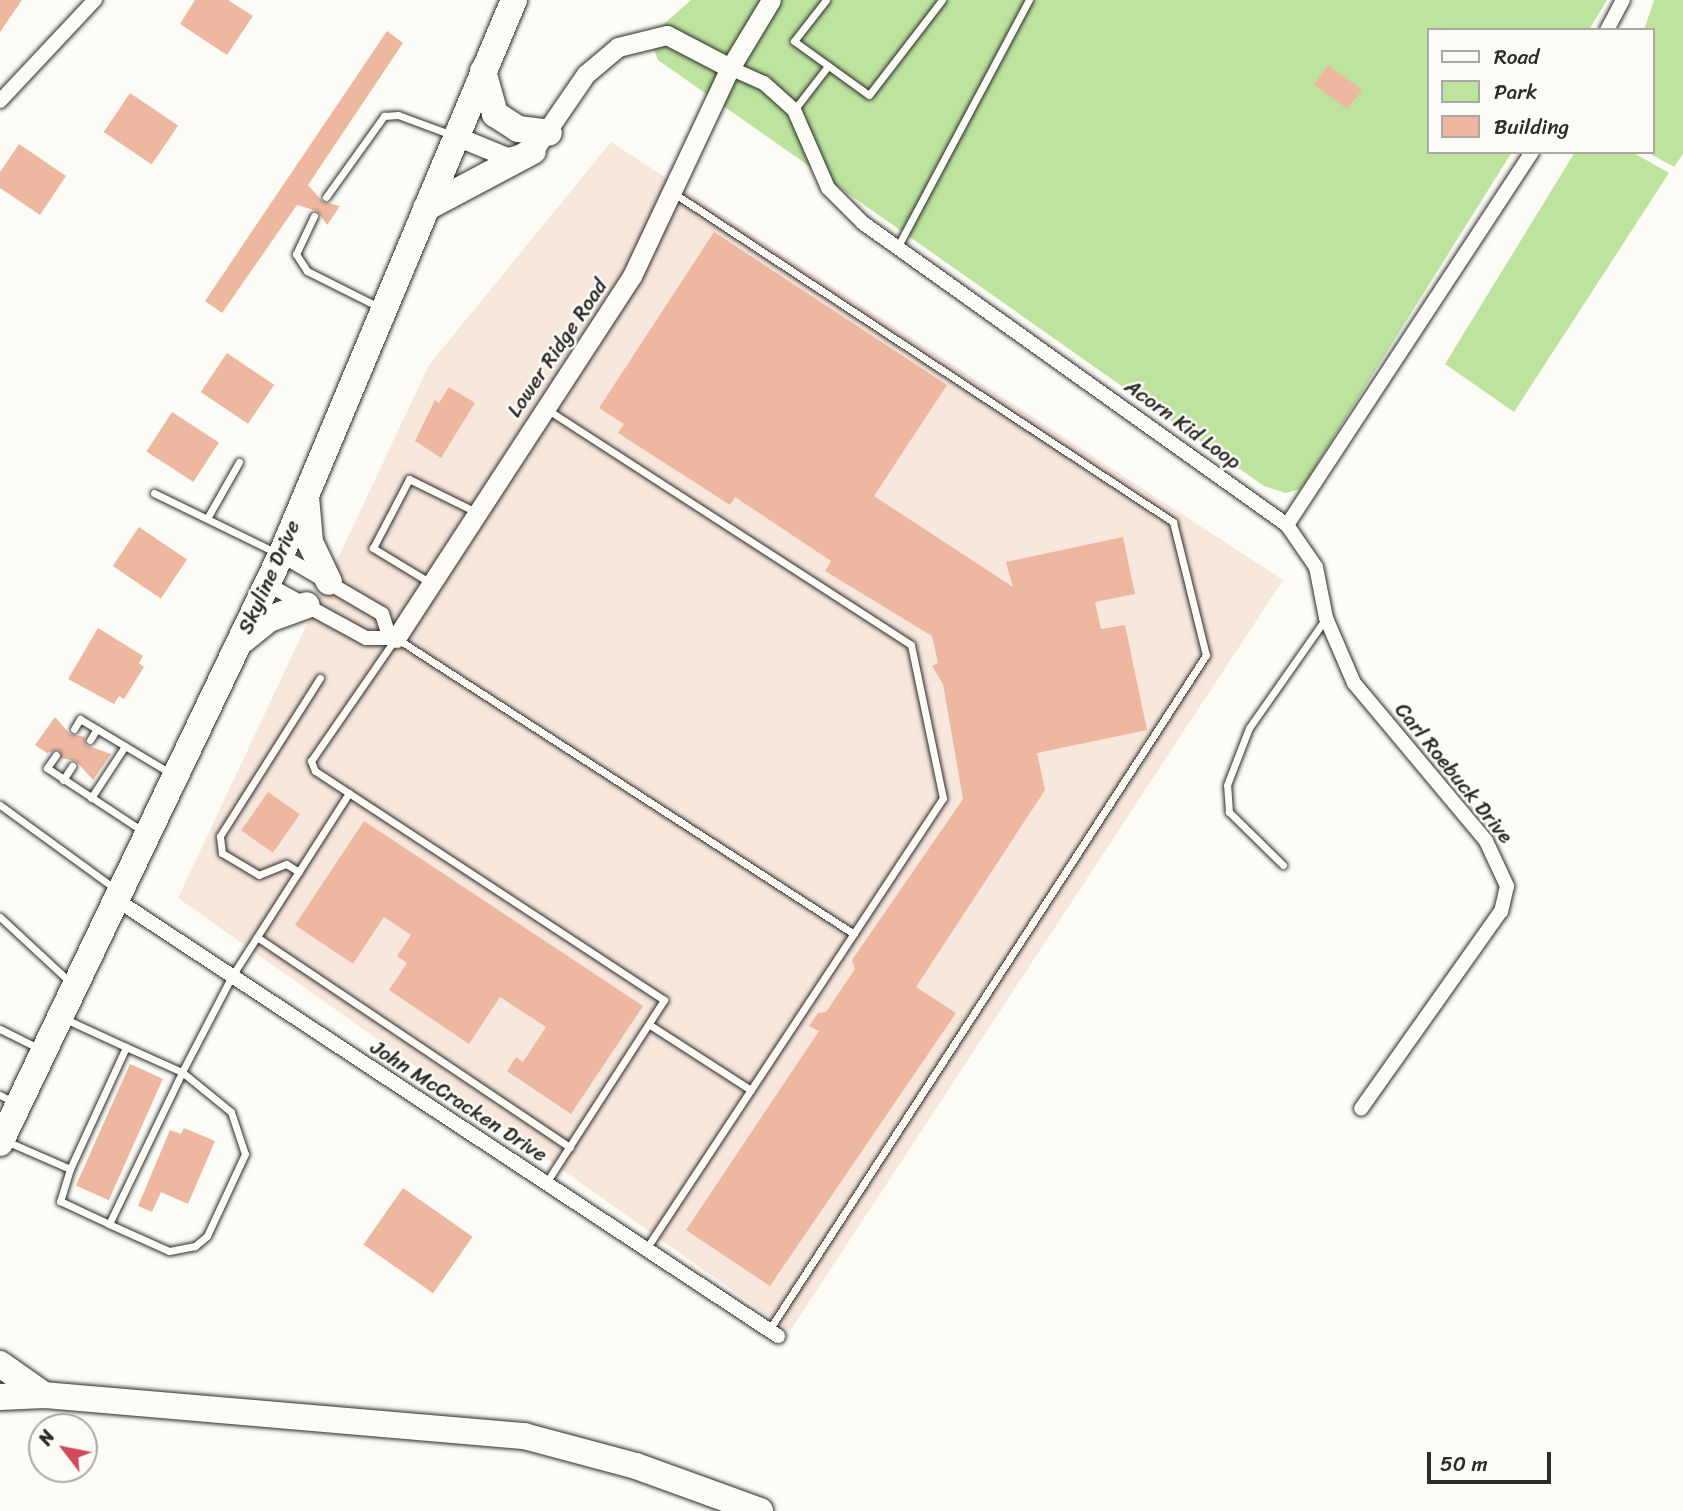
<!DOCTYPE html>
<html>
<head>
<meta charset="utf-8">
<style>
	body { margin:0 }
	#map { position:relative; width:1683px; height:1511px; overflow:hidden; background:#fdfcf7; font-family:Sriracha,sans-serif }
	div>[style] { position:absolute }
	.built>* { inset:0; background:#f8e7dd }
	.green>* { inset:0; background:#bde39e }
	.building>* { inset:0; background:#edb7a0; transform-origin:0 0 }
	.roads { filter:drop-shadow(0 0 2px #2b2b2b) drop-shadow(0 0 2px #2b2b2b) }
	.lane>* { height:7px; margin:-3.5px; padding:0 3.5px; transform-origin:3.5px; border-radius:3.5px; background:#fdfcf7 }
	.street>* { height:14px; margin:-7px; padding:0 7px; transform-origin:7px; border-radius:7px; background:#fdfcf7 }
	.secondary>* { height:19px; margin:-9.5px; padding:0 9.5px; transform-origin:9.5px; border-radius:9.5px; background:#fdfcf7 }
	.highway>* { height:26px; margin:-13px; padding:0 13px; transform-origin:13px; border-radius:13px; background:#fdfcf7 }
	span { translate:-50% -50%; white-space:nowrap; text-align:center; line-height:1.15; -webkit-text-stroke:5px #fdfcf7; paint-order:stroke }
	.street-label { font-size:21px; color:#2b2b2b }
	.legend { position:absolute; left:1427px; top:28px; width:228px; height:126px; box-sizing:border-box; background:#fdfcf7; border:2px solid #a9a8a5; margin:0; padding:9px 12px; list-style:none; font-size:21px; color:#2b2b2b }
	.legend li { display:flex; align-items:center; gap:14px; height:35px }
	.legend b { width:35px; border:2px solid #a9a8a5 }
	.north { position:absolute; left:28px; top:1413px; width:70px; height:70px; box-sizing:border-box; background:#fdfcf7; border:2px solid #a9a8a5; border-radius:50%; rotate:302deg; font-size:19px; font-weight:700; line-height:28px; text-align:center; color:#2b2b2b }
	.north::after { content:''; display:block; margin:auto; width:24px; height:32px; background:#d1495b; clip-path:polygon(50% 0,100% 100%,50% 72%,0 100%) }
	.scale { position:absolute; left:1427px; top:1452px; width:124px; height:32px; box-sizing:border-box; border:4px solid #2b2b2b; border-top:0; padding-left:9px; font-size:21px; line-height:24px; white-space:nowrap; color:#2b2b2b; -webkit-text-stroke:5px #fdfcf7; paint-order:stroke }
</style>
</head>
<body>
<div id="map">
	<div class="built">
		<i style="clip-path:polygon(611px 142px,1283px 580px,790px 1331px,178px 898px,429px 365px)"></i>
	</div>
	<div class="green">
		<i style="clip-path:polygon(691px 0,1607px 0,1589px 30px,1429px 30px,1429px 152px,1512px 152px,1301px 489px,1286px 493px,1264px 486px,658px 60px,649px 37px)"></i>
		<i style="clip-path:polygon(1654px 0,1683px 0,1683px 154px,1674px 167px,1647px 152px,1653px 152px,1653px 30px,1644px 30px)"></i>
		<i style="clip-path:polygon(1575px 152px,1632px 152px,1669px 173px,1514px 412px,1445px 364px)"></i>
	</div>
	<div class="building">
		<i style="clip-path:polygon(0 0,22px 0,0 32px)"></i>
		<i style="clip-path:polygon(195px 0,228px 0,253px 16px,227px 55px,180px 24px)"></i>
		<i style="clip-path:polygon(387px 31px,403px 43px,308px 185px,323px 202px,340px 206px,327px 225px,317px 211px,297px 205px,222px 313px,205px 301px)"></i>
		<i style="left:1328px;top:65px;width:42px;height:24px;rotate:36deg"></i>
		<i style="left:130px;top:93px;width:58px;height:47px;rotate:34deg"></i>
		<i style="clip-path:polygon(19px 144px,66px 176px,40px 215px,0 188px,0 172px)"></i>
		<i style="clip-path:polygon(714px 232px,947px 385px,874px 496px,1013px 587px,1006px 562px,1123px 537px,1135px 594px,1095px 602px,1101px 629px,1125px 625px,1147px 730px,1037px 753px,1045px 790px,916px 987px,956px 1013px,770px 1286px,686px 1230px,819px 1031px,809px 1026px,818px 1013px,826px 1012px,855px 969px,852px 960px,963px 799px,943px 684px,932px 666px,938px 663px,932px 636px,825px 571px,831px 561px,735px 497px,730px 505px,618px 433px,624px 424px,599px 408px)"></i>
		<i style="left:227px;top:353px;width:57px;height:47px;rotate:34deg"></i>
		<i style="clip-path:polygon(449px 387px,475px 403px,441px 458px,415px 441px,435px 400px,439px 403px)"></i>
		<i style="left:172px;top:412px;width:56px;height:47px;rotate:33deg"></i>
		<i style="left:139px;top:527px;width:58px;height:47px;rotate:34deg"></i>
		<i style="clip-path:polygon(98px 628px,143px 656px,139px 663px,144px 667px,124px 699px,119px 696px,114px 704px,68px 679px)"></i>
		<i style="clip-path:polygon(55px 717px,70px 734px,85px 737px,86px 745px,111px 754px,93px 780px,76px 761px,61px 758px,59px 750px,47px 753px,35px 745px)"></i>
		<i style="left:268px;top:792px;width:39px;height:47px;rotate:35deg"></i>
		<i style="clip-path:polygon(364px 821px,643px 1006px,571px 1114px,507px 1071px,516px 1057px,523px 1062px,546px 1027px,500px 997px,469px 1044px,389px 990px,407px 963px,397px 956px,411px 935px,384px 917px,353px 964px,295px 925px)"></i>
		<i style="left:130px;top:1064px;width:36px;height:133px;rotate:24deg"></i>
		<i style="clip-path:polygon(184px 1128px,215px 1141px,188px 1204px,161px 1192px,152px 1212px,138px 1206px,170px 1130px,181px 1134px)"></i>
		<i style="left:403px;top:1188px;width:85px;height:69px;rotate:35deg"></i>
	</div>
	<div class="roads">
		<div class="lane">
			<i style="left:826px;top:0;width:52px;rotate:128deg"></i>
			<i style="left:794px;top:41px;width:92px;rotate:35.8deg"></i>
			<i style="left:869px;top:95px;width:120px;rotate:-52.5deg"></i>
			<i style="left:794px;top:110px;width:56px;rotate:-52.3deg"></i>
			<i style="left:672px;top:192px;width:600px;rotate:33.37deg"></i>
			<i style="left:1173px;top:522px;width:137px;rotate:76.1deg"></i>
			<i style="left:1206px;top:655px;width:804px;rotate:122.92deg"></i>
			<i style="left:326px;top:197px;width:100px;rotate:-54.4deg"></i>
			<i style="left:384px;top:116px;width:14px;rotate:-4deg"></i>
			<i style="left:398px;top:115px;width:58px;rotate:20.3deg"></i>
			<i style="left:314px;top:216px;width:42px;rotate:115.3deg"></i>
			<i style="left:296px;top:254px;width:20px;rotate:57deg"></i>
			<i style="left:307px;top:271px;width:80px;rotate:26.6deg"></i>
			<i style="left:898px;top:246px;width:279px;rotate:-62deg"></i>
			<i style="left:548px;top:410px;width:432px;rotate:32.9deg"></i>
			<i style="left:911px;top:645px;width:156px;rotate:78.2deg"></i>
			<i style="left:943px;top:798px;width:540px;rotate:123.37deg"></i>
			<i style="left:154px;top:493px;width:137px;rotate:26deg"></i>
			<i style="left:209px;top:515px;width:61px;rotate:-60.5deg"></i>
			<i style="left:429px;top:582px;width:66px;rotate:-148.7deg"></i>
			<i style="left:373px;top:548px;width:78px;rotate:-62.4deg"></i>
			<i style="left:409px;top:479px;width:75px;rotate:26.2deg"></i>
			<i style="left:74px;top:729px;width:12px;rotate:-59deg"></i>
			<i style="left:80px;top:719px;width:107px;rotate:30.9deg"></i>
			<i style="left:90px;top:740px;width:13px;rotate:-58deg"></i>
			<i style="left:56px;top:755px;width:16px;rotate:125deg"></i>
			<i style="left:47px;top:768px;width:116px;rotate:33.4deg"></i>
			<i style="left:63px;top:780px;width:17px;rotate:-57deg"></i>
			<i style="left:91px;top:798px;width:62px;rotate:-56.8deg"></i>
			<i style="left:0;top:805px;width:145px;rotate:36deg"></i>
			<i style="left:1283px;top:865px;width:76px;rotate:-135.5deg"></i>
			<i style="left:1229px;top:812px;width:27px;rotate:-94deg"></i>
			<i style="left:1227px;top:785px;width:61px;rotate:-68.9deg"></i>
			<i style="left:1249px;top:728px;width:134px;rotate:-55deg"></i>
			<i style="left:299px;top:872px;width:15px;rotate:-148deg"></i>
			<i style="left:286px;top:864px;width:29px;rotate:158deg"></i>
			<i style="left:259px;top:875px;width:43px;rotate:-149.3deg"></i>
			<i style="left:222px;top:853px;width:17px;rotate:-97deg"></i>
			<i style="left:220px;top:836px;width:187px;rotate:-57.7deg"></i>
			<i style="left:0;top:917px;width:97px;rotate:42.9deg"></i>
			<i style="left:257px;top:937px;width:377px;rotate:33.9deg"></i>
			<i style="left:650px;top:1025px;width:120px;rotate:32.8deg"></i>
			<i style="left:0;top:1029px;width:45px;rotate:26.6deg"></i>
			<i style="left:126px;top:1047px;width:61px;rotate:24.1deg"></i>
			<i style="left:182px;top:1072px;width:108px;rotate:-62.5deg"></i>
			<i style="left:232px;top:976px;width:217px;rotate:-57.4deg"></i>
			<i style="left:0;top:1095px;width:17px;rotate:28deg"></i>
			<i style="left:6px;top:1141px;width:70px;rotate:23.6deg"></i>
			<i style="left:70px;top:1169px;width:134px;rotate:-65.3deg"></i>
			<i style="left:126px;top:1047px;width:67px;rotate:-155.3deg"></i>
			<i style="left:70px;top:1169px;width:34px;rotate:107deg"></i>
			<i style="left:60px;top:1201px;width:54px;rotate:25.1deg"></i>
			<i style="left:109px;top:1224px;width:169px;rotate:-64.3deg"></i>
			<i style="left:182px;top:1072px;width:63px;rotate:39.2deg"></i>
			<i style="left:231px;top:1112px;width:44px;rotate:71.6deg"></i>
			<i style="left:245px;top:1154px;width:90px;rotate:114.9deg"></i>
			<i style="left:207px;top:1236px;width:16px;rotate:140deg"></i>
			<i style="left:195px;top:1246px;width:26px;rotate:169deg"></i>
			<i style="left:169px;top:1251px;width:66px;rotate:-155.8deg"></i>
			<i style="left:546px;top:1183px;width:218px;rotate:-57.2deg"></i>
			<i style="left:664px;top:1000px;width:417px;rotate:-146.7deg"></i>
			<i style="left:315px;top:771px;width:11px;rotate:-112deg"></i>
			<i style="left:311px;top:761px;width:150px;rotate:-55.4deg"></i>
			<i style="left:396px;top:638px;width:545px;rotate:32.87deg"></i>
		</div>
		<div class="street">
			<i style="left:1607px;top:30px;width:34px;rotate:-62deg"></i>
			<i style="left:730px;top:68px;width:37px;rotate:24deg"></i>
			<i style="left:764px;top:83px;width:40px;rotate:42deg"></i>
			<i style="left:794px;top:110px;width:85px;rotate:66.4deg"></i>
			<i style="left:828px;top:188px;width:49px;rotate:45deg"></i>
			<i style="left:863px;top:223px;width:521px;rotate:35.46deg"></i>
			<i style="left:1287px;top:525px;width:51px;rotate:55.4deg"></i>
			<i style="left:1316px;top:567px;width:52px;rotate:78.9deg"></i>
			<i style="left:1326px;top:618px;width:71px;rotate:66.7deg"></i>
			<i style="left:1354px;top:683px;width:206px;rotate:50.1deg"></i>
			<i style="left:1486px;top:841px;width:50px;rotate:65deg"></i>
			<i style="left:1507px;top:886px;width:26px;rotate:103deg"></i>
			<i style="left:1501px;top:911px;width:242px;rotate:125.3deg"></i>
			<i style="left:0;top:101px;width:139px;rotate:-46.8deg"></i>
			<i style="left:1287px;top:525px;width:446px;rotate:-56.7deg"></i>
			<i style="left:281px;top:555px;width:117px;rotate:30.3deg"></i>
			<i style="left:382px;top:614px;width:20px;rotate:72deg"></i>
			<i style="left:267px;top:584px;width:113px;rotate:28.6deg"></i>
			<i style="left:366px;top:638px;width:30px"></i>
			<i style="left:117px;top:900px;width:792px;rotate:33.41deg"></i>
		</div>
		<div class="secondary">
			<i style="left:456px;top:136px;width:55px;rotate:22.4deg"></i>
			<i style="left:507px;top:157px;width:27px;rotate:-13deg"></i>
			<i style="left:533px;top:151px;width:93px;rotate:-55.5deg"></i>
			<i style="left:586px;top:74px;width:42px;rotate:-40.2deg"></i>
			<i style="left:618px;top:47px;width:50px;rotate:-13.8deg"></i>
			<i style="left:667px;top:35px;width:71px;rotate:27.6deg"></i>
			<i style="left:730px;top:68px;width:79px;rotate:-58.9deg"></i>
			<i style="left:396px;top:638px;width:432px;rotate:-56.9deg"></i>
			<i style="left:632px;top:276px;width:230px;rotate:-64.8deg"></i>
		</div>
		<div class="highway">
			<i style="left:483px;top:71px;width:45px;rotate:74.4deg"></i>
			<i style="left:495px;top:114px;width:27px;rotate:33deg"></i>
			<i style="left:518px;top:129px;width:31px;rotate:7deg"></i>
			<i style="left:426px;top:208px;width:121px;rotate:-28deg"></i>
			<i style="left:306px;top:497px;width:45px;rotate:84.9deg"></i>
			<i style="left:310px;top:542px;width:44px;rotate:64.6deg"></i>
			<i style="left:243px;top:640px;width:33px;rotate:-39deg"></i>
			<i style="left:269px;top:619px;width:40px;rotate:-20.2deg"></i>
			<i style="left:0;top:1143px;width:652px;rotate:-64.46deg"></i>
			<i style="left:281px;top:555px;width:602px;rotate:-67.23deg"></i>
			<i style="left:0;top:1364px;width:54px;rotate:35.2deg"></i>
			<i style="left:0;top:1397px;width:44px;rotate:-2.6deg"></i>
			<i style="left:44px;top:1395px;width:482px;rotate:4.9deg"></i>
			<i style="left:524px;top:1436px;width:116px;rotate:15deg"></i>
			<i style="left:636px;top:1466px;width:132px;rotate:19.9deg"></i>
		</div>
	</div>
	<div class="street-label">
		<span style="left:557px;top:348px;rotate:-56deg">Lower Ridge Road</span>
		<span style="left:1183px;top:424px;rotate:36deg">Acorn Kid Loop</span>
		<span style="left:269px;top:577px;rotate:-66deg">Skyline Drive</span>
		<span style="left:1454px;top:773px;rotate:51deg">Carl Roebuck Drive</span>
		<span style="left:459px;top:1101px;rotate:33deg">John McCracken Drive</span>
	</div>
	<ul class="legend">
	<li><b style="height:9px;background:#fdfcf7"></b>Road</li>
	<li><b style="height:19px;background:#bde39e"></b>Park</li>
	<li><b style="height:19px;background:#edb7a0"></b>Building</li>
	</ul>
	<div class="north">N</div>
	<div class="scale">50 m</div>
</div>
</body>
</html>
